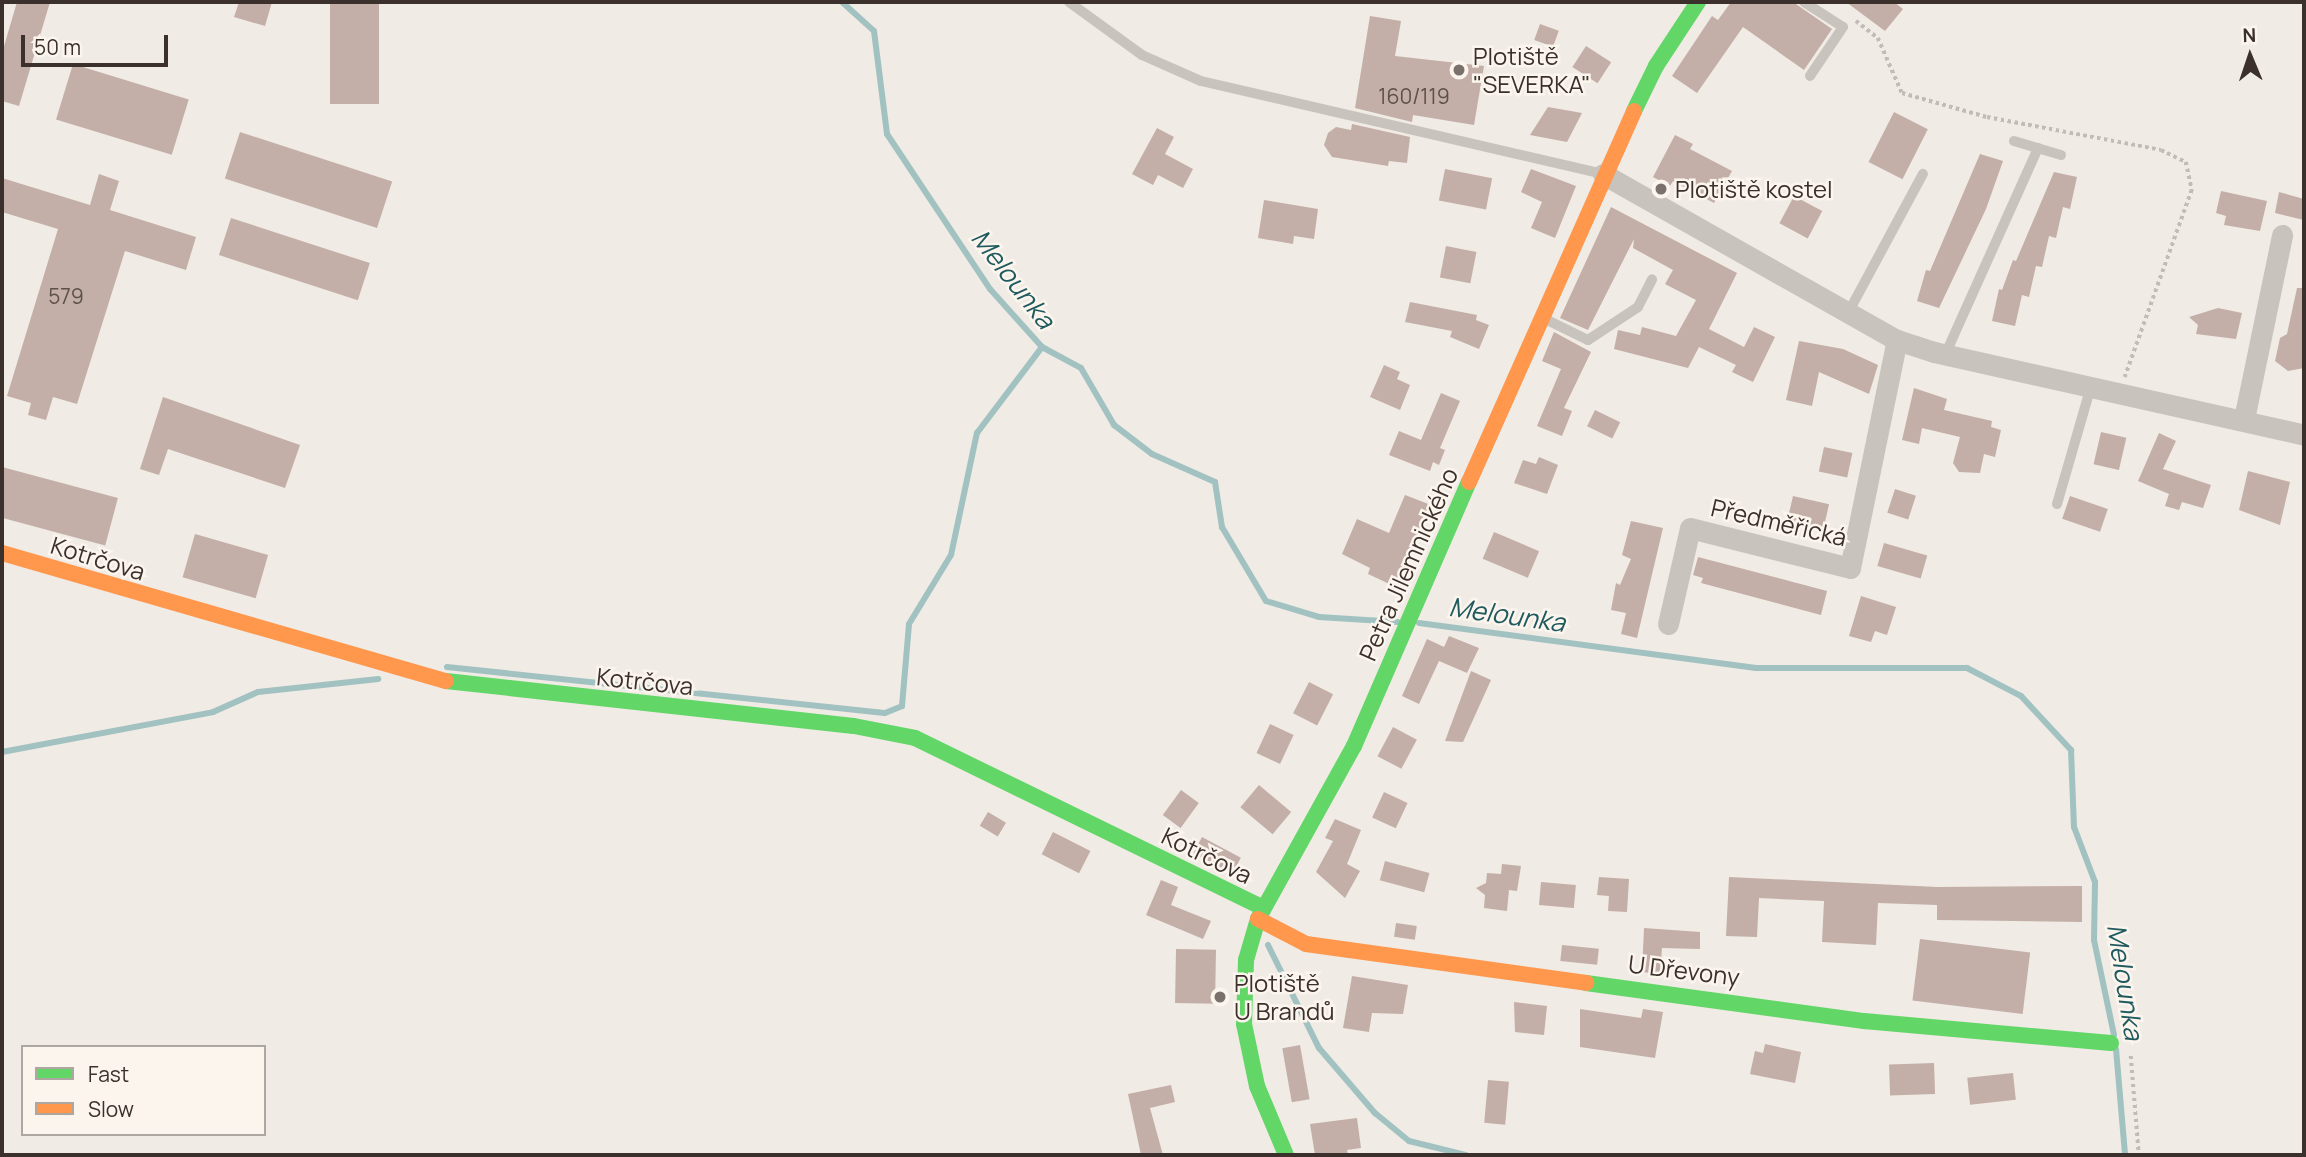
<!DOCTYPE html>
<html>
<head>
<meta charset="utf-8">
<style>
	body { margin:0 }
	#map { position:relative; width:2306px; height:1157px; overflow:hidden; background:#f0ebe5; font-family:Manrope,sans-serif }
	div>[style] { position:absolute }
	.stream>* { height:6px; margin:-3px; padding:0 3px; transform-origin:3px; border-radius:3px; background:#a1c2c1 }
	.building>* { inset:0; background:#c3afa7; transform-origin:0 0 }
	.path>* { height:3.5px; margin-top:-1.75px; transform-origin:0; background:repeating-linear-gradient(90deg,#c2bbb6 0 3.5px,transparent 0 7px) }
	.lane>* { height:10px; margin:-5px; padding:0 5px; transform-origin:5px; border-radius:5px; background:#c9c3be }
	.street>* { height:21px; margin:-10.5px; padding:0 10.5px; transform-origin:10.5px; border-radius:10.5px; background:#c9c3be }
	.fast>* { height:16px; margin:-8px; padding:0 8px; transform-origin:8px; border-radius:8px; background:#63d668 }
	.slow>* { height:16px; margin:-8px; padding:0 8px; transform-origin:8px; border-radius:8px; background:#ff974d }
	.dots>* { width:19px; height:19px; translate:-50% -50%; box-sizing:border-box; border:4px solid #fbf5ee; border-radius:50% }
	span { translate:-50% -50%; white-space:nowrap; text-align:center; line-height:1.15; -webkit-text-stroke:5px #fbf5ee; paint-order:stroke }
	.number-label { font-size:21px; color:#5d504a }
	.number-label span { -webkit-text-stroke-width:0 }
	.poi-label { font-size:24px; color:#3b302b }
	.left { translate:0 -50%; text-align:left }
	.street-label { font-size:24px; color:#3b302b }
	.water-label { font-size:26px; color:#1f5a5e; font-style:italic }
	.frame { position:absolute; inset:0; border:4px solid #3b302b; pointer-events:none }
	.legend { position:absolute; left:21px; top:1045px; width:245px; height:91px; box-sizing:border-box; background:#fbf5ee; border:2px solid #aea6a0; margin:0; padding:9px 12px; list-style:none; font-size:21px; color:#3b302b }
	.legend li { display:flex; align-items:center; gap:14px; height:35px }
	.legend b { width:35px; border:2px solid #aea6a0 }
	.north { position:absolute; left:2215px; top:21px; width:70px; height:70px; -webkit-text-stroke:5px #fbf5ee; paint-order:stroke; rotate:358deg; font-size:19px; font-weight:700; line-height:28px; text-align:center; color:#3b302b }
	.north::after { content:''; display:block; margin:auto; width:24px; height:32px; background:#3b302b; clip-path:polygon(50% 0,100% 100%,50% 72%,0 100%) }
	.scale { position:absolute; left:21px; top:35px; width:147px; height:32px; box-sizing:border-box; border:4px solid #3b302b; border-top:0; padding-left:9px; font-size:21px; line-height:24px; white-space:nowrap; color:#3b302b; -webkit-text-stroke:5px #fbf5ee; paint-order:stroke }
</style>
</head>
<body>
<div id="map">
	<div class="stream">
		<i style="left:842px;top:2px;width:43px;rotate:42.2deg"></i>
		<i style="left:874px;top:31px;width:104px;rotate:82.8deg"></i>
		<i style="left:887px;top:134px;width:186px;rotate:56.4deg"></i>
		<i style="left:990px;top:289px;width:78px;rotate:48.1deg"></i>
		<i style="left:1042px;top:347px;width:44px;rotate:28.3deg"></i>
		<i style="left:1081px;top:368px;width:66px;rotate:59.9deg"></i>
		<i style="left:1114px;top:425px;width:48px;rotate:37.3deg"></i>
		<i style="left:1152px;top:454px;width:69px;rotate:24deg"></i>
		<i style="left:1215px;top:482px;width:46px;rotate:81.2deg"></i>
		<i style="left:1222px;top:527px;width:86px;rotate:59.3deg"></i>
		<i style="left:1266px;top:601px;width:55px;rotate:16.8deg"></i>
		<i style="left:1319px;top:617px;width:79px;rotate:3.6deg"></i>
		<i style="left:1419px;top:623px;width:340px;rotate:7.6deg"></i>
		<i style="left:1756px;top:668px;width:211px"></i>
		<i style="left:1967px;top:668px;width:61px;rotate:27.4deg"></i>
		<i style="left:2021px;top:696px;width:74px;rotate:47.2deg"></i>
		<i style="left:2071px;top:750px;width:77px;rotate:87.8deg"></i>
		<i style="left:2074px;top:827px;width:59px;rotate:69.1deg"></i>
		<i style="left:2095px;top:882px;width:58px;rotate:91deg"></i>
		<i style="left:2094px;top:940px;width:97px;rotate:78.1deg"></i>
		<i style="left:447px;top:667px;width:440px;rotate:6deg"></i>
		<i style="left:885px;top:713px;width:18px;rotate:-22deg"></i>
		<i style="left:902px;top:706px;width:82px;rotate:-85.1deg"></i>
		<i style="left:909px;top:624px;width:81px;rotate:-58.7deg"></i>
		<i style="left:951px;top:555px;width:125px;rotate:-78deg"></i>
		<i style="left:977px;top:433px;width:108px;rotate:-52.9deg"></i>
		<i style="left:2px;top:752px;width:215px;rotate:-10.7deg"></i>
		<i style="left:213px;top:712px;width:49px;rotate:-24deg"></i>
		<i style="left:258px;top:692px;width:121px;rotate:-6.2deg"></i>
		<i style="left:1268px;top:945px;width:115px;rotate:63.7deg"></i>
		<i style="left:1319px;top:1048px;width:86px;rotate:49.3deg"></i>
		<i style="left:1375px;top:1113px;width:44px;rotate:39.5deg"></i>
		<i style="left:1409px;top:1141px;width:59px;rotate:13.8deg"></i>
		<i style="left:2116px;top:1049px;width:106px;rotate:85.1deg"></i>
	</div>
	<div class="building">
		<i style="clip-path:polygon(17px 2px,50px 2px,19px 106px,2px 101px,2px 53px)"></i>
		<i style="clip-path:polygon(239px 2px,272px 2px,265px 26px,234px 17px)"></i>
		<i style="left:330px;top:2px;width:49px;height:102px"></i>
		<i style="clip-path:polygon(1731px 2px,1793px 2px,1832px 29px,1804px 70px,1743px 27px,1697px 93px,1672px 76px,1712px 16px,1718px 20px)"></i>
		<i style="clip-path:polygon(1846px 2px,1894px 2px,1903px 9px,1885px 31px)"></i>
		<i style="clip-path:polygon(1370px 16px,1401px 21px,1395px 56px,1484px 66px,1474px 125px,1413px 115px,1412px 122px,1355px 108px)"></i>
		<i style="left:1540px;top:24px;width:20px;height:17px;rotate:20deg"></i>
		<i style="left:1586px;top:46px;width:30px;height:25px;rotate:33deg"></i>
		<i style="left:73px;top:64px;width:121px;height:58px;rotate:17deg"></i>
		<i style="clip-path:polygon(1548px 107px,1582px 113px,1567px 142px,1530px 135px)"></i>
		<i style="left:1894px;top:112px;width:38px;height:56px;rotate:27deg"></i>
		<i style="clip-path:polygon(1352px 124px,1410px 137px,1407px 163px,1389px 161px,1388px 166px,1332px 157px,1324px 145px,1328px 133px,1336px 127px,1351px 130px)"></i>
		<i style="clip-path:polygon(1157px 128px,1174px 137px,1165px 154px,1193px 169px,1183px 188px,1158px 175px,1153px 185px,1132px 174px)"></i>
		<i style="left:240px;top:132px;width:160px;height:49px;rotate:18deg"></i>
		<i style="clip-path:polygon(1675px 135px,1693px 144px,1690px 149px,1732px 171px,1714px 203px,1673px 181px,1670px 186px,1653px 177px)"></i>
		<i style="clip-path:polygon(1980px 154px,2003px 161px,1986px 209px,1939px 308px,1917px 301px,1926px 270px,1930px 271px)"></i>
		<i style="left:1445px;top:169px;width:48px;height:32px;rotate:11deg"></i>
		<i style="clip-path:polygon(1531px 169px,1576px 186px,1555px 238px,1531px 228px,1542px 202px,1521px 192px)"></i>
		<i style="clip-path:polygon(2054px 172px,2077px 177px,2070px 209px,2063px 207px,2056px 238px,2049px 236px,2042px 267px,2036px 266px,2029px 297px,2022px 295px,2015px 326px,1992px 321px,1999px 289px,2002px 290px,2013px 260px,2016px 261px)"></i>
		<i style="clip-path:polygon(99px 174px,119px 181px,110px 210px,196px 237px,186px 270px,125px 251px,77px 404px,53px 397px,46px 420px,28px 415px,31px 403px,7px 396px,58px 229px,2px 212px,2px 178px,90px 205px)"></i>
		<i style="clip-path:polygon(2221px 191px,2267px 201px,2260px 231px,2224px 225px,2226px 216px,2216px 213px)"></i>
		<i style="clip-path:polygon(2279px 192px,2304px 199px,2304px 220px,2275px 213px)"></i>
		<i style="left:1794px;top:196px;width:32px;height:31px;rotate:28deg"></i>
		<i style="clip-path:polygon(1264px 200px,1318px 209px,1314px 239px,1294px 236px,1293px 244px,1258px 238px)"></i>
		<i style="clip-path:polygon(1611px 207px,1737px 273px,1709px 329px,1744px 347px,1754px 327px,1775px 337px,1753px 382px,1732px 372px,1736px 365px,1699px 347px,1688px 368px,1614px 349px,1618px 330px,1640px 335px,1642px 327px,1676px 336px,1696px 300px,1665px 284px,1673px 270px,1633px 248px,1634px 239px,1588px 330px,1560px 318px)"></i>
		<i style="left:231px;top:218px;width:146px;height:39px;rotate:18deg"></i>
		<i style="left:1446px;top:246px;width:31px;height:32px;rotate:11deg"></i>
		<i style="clip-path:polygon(2297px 288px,2304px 288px,2304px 368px,2288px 371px,2275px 361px,2280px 338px,2287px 334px)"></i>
		<i style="clip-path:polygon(1410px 302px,1477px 315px,1476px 320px,1489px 325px,1479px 349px,1450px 337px,1452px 331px,1405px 322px)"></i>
		<i style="clip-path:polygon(2218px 308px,2242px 313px,2236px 339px,2196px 334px,2198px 325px,2189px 317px)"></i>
		<i style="clip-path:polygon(1554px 332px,1591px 352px,1564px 408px,1572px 411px,1562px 436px,1537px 426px,1561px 369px,1542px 361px)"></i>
		<i style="clip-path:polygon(1799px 341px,1843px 349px,1878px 365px,1869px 394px,1819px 372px,1812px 406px,1786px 400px)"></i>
		<i style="clip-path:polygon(1384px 365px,1400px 372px,1397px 379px,1410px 385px,1400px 410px,1370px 397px)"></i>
		<i style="clip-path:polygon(1914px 388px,1947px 399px,1944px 410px,1992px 421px,1991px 427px,2001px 430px,1995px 457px,1984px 454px,1980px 473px,1959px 472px,1953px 463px,1960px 437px,1922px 428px,1919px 444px,1902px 440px)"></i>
		<i style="clip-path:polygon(1441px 393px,1460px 401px,1440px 448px,1445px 450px,1439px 465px,1433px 462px,1430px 471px,1389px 455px,1399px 431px,1421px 440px)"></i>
		<i style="clip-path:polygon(163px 397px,300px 445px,285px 488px,168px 449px,159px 475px,140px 469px)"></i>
		<i style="left:1595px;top:410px;width:28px;height:18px;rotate:26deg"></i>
		<i style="left:2101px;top:432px;width:26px;height:33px;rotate:13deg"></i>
		<i style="clip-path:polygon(2159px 433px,2176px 441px,2163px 469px,2211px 485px,2203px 508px,2182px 502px,2179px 510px,2165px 506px,2169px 494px,2138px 481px)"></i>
		<i style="left:1824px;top:447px;width:29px;height:25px;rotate:12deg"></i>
		<i style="clip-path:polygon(1539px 457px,1558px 465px,1547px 494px,1514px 483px,1523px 460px,1536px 464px)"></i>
		<i style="left:2px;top:467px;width:120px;height:49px;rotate:15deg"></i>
		<i style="clip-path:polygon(2248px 471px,2290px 482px,2280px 525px,2239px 510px)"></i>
		<i style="left:1895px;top:489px;width:22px;height:25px;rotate:18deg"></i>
		<i style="clip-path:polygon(1405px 495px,1431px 505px,1396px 587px,1368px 574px,1370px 568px,1342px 554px,1357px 519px,1389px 533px)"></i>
		<i style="left:1793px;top:496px;width:37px;height:27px;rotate:13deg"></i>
		<i style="left:2070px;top:496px;width:40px;height:24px;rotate:19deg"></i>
		<i style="clip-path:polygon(1631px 521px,1663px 528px,1637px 638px,1621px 634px,1626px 613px,1611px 610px,1616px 583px,1620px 585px,1631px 559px,1622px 555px)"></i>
		<i style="left:1494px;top:532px;width:49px;height:29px;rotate:23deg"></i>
		<i style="left:195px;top:534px;width:76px;height:45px;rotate:16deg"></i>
		<i style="left:1884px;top:543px;width:45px;height:24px;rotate:16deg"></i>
		<i style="clip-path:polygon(1698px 557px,1827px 591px,1821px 615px,1701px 583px,1703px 578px,1693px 575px)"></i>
		<i style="clip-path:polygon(1861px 596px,1896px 607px,1887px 635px,1875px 631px,1871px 642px,1849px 636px)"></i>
		<i style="clip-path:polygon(1449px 636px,1479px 648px,1467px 673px,1439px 661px,1419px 704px,1402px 696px,1427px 639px,1444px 647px)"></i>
		<i style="clip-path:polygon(1471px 671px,1491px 680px,1463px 742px,1445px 741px)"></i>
		<i style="left:1309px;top:682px;width:27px;height:35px;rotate:27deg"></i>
		<i style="left:1270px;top:724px;width:26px;height:32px;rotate:25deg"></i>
		<i style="left:1393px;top:727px;width:27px;height:33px;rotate:28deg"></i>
		<i style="left:1259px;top:785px;width:42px;height:29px;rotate:40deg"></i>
		<i style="left:1181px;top:790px;width:22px;height:31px;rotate:36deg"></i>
		<i style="left:1384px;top:792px;width:26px;height:28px;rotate:25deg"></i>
		<i style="left:988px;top:812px;width:21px;height:16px;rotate:31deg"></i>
		<i style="clip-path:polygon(1335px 819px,1361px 830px,1347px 864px,1360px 871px,1345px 898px,1316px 872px,1333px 841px,1325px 838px)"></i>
		<i style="left:1053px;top:832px;width:42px;height:25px;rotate:27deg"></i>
		<i style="left:1202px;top:837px;width:44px;height:18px;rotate:28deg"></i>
		<i style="left:1385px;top:861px;width:46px;height:20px;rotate:15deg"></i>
		<i style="clip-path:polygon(1502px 864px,1521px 866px,1517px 891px,1509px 890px,1507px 911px,1484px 908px,1485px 895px,1476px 888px,1486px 883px,1487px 873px,1501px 874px)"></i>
		<i style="clip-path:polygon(1599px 877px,1629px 879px,1627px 912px,1608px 911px,1609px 896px,1597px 895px)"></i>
		<i style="clip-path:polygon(1729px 877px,1937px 887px,2082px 886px,2082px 922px,1937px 920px,1937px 905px,1878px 903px,1876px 945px,1822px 942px,1824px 901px,1759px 898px,1757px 937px,1726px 936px)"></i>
		<i style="clip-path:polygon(1161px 880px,1178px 887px,1171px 905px,1211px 921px,1203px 939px,1146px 915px)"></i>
		<i style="left:1541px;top:882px;width:35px;height:23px;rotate:5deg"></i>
		<i style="left:1396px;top:923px;width:21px;height:14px;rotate:8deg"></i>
		<i style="clip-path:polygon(1644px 928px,1700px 932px,1700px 949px,1662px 948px,1660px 974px,1642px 972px)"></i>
		<i style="left:1920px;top:939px;width:111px;height:62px;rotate:7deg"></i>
		<i style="left:1562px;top:945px;width:37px;height:16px;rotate:6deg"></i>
		<i style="left:1176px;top:949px;width:40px;height:54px;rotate:1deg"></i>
		<i style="clip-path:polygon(1352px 976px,1408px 985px,1403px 1014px,1372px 1013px,1369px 1032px,1343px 1028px)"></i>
		<i style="clip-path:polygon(1514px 1002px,1547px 1006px,1544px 1035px,1515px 1032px)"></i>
		<i style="clip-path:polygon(1580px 1009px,1641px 1018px,1643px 1009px,1663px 1012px,1655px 1058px,1580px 1047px)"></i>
		<i style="clip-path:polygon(1765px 1044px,1801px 1052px,1795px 1083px,1750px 1074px,1755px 1051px,1763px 1053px)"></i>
		<i style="left:1300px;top:1045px;width:55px;height:18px;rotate:80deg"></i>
		<i style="left:1934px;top:1063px;width:31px;height:45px;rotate:88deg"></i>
		<i style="left:2013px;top:1073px;width:27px;height:46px;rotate:84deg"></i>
		<i style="left:1488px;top:1080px;width:21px;height:43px;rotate:5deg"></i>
		<i style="clip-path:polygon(1171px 1085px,1175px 1102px,1150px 1108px,1163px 1155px,1141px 1155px,1128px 1094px)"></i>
		<i style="clip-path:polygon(1357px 1118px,1361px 1148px,1347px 1150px,1348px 1155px,1315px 1155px,1310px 1124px)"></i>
	</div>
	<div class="path">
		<i style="left:1856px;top:21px;width:28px;rotate:38deg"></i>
		<i style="left:1878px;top:38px;width:60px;rotate:66.4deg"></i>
		<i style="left:1902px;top:93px;width:88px;rotate:15.8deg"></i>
		<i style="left:1987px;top:117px;width:177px;rotate:10.7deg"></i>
		<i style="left:2161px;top:150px;width:28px;rotate:26deg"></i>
		<i style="left:2186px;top:162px;width:29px;rotate:78deg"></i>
		<i style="left:2192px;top:190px;width:199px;rotate:109.7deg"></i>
		<i style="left:2131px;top:1056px;width:99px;rotate:85.4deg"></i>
	</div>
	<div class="lane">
		<i style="left:1069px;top:2px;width:90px;rotate:36deg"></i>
		<i style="left:1142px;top:55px;width:64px;rotate:23.8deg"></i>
		<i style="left:1201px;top:81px;width:408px;rotate:13deg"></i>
		<i style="left:1804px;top:2px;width:46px;rotate:32.7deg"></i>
		<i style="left:1843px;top:27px;width:59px;rotate:124deg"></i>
		<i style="left:2014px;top:141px;width:49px;rotate:16.6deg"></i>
		<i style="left:1848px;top:313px;width:158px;rotate:-61.7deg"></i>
		<i style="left:1543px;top:318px;width:50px;rotate:26.1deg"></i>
		<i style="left:1588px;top:340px;width:60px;rotate:-33.4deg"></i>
		<i style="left:1638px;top:307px;width:31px;rotate:-63deg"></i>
		<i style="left:1945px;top:355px;width:227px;rotate:-65.8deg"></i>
		<i style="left:2057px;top:504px;width:123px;rotate:-73.9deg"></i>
	</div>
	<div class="street">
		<i style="left:1603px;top:174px;width:338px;rotate:29.5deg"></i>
		<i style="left:1897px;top:340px;width:39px;rotate:18deg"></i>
		<i style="left:1934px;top:352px;width:379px;rotate:12.6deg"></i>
		<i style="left:2244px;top:419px;width:188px;rotate:-78.3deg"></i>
		<i style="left:1668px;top:624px;width:98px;rotate:-77.1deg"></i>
		<i style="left:1690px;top:528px;width:165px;rotate:14deg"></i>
		<i style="left:1850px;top:568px;width:233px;rotate:-78.4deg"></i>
	</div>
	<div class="fast">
		<i style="left:1634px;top:111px;width:50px;rotate:-63.9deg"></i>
		<i style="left:1656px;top:66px;width:77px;rotate:-56.7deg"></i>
		<i style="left:446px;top:681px;width:410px;rotate:6.3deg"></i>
		<i style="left:854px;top:726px;width:62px;rotate:11.1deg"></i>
		<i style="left:915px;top:738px;width:386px;rotate:26deg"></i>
		<i style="left:1586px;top:983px;width:281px;rotate:7.8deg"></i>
		<i style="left:1864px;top:1021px;width:248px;rotate:5.1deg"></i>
		<i style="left:1286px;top:1155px;width:75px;rotate:-112.8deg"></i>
		<i style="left:1257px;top:1086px;width:63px;rotate:-101.8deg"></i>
		<i style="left:1244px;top:1024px;width:64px;rotate:-88.2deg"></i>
		<i style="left:1246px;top:960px;width:43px;rotate:-73.7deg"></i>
		<i style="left:1258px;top:919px;width:198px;rotate:-61deg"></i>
		<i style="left:1354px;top:746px;width:288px;rotate:-66.5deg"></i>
	</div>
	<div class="slow">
		<i style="left:1469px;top:482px;width:406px;rotate:-66deg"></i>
		<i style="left:2px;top:553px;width:462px;rotate:16.1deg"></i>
		<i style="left:1258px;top:919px;width:54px;rotate:27.5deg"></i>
		<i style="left:1306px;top:944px;width:283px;rotate:7.9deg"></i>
	</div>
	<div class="dots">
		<i style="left:1459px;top:70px;background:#7a716c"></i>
		<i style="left:1661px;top:189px;background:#7a716c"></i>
		<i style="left:1220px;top:997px;background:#7a716c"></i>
	</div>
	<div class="number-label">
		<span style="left:1414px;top:96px">160/119</span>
		<span style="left:66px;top:296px">579</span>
	</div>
	<div class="poi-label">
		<span class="left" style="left:1473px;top:70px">Plotiště<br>"SEVERKA"</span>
		<span class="left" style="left:1675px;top:189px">Plotiště kostel</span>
		<span class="left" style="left:1234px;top:997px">Plotiště<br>U Brandů</span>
	</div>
	<div class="street-label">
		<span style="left:1779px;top:522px;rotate:13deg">Předměřická</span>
		<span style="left:98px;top:558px;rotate:17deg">Kotrčova</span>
		<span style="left:1408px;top:564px;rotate:-66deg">Petra Jilemnického</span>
		<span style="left:645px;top:681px;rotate:6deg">Kotrčova</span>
		<span style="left:1207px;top:855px;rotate:26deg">Kotrčova</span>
		<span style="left:1684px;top:970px;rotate:7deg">U Dřevony</span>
	</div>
	<div class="water-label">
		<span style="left:1013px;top:279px;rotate:52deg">Melounka</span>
		<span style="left:1507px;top:615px;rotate:8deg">Melounka</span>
		<span style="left:2125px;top:982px;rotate:81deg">Melounka</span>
	</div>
	<div class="frame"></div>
	<ul class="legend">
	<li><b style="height:9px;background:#63d668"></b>Fast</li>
	<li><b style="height:9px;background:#ff974d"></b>Slow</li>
	</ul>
	<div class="north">N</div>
	<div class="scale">50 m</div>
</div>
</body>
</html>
